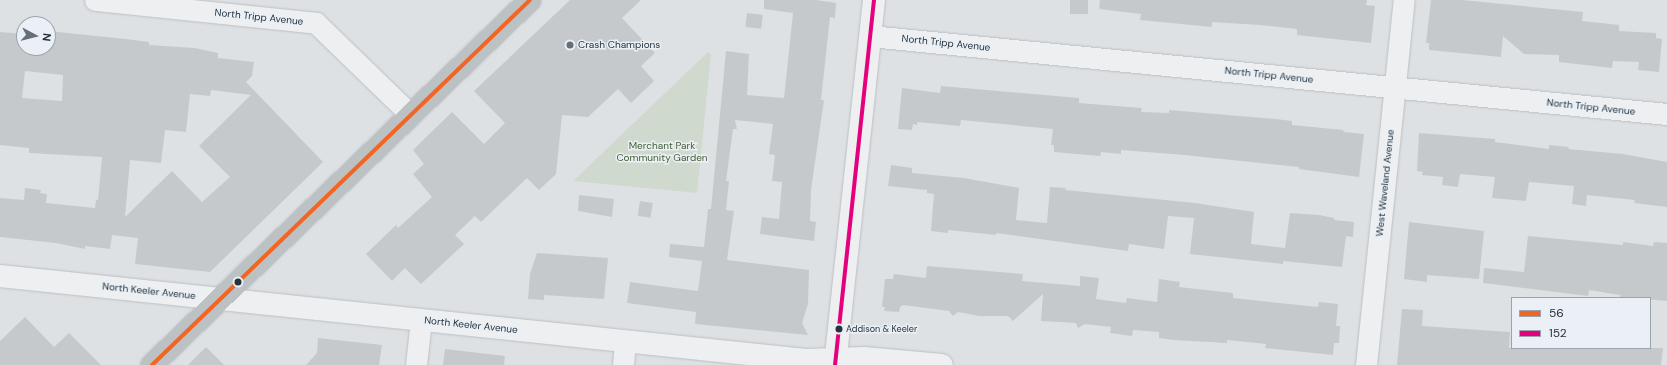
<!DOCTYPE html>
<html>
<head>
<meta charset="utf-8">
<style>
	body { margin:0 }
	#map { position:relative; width:1667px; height:365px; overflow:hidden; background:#dee1e4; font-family:"DM Sans",sans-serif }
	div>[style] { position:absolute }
	.green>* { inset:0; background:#d0d9cd }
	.building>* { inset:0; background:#c6c9cc; transform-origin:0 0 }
	.roads { filter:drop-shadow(0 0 1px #bcbfc2) drop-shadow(0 0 1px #bcbfc2) }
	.minor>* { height:21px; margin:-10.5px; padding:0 10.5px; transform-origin:10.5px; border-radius:10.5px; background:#edeff1 }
	.tertiary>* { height:22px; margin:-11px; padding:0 11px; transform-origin:11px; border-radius:11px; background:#edeff1 }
	.secondary>* { height:22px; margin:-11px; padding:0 11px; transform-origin:11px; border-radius:11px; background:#bcc1c4 }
	.bus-1>* { height:4px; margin:-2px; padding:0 2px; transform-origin:2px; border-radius:2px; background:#f26522 }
	.bus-2>* { height:4px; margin:-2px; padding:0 2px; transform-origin:2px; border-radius:2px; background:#e5007d }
	.dots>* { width:11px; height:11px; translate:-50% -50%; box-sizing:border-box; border:2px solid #eaf0f5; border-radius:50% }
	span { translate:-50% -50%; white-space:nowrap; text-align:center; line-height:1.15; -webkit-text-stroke:3px #eaf0f5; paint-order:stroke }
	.bus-label { font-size:9px; color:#24323e }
	.left { translate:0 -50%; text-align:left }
	.street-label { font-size:10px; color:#24323e }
	.poi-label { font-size:10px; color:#24323e }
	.park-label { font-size:10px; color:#3f5b30 }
	.legend { position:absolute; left:1511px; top:297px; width:140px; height:52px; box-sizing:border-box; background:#eaf0f5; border:1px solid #9ba4ac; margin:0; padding:5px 7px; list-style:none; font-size:12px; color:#24323e }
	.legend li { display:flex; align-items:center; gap:8px; height:20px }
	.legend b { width:20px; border:1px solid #9ba4ac }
	.north { position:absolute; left:16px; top:16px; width:40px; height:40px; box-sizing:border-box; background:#eaf0f5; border:1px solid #9ba4ac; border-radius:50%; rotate:97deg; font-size:11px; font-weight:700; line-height:16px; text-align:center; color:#24323e }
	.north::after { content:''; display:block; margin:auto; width:14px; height:18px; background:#656f78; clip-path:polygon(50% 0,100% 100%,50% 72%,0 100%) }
</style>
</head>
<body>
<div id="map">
	<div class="green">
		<i style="clip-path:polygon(708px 52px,711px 54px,697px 193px,573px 181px)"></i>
	</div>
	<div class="building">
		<i style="clip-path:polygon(570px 0,641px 0,622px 18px,655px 53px,641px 66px,654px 81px,631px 103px,618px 89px,588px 117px,562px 115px,556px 174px,539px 190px,527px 178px,481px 222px,475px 216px,455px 235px,464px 244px,421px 284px,405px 268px,392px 281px,366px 254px,396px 225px,398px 228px,432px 197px,413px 174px,424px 164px,413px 150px,452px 112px,484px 144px,505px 123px,474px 91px)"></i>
		<i style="clip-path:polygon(764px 0,816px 0,836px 3px,835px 18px,830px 17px,821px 100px,824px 100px,811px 190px,810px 221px,816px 222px,814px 241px,760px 234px,762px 217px,779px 219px,782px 182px,772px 181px,775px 155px,769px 154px,773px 124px,735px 120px,737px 129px,733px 129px,726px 181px,729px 181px,726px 210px,734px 211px,727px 260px,809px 270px,808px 304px,802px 323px,808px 335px,695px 324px,696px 312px,627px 303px,630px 282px,698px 291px,702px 261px,669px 257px,670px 244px,704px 247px,708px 209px,711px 209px,726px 51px,749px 54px,747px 95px,784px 98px,793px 13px,764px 9px)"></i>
		<i style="left:1070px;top:0;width:18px;height:14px"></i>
		<i style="clip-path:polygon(1100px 0,1367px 0,1366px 5px,1375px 6px,1371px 43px,1297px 35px,1297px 29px,1260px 25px,1212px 22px,1212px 27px,1140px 20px,1141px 14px,1099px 9px)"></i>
		<i style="clip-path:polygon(1431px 0,1462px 0,1583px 12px,1582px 21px,1619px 25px,1619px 31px,1656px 33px,1656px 38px,1662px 39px,1659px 72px,1638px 70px,1639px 62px,1613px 61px,1612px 68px,1559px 62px,1559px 55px,1524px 54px,1503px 36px,1501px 57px,1429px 50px,1429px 43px,1426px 43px)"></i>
		<i style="left:747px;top:13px;width:16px;height:14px;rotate:7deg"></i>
		<i style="clip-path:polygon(evenodd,48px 31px,126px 39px,149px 42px,149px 45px,195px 48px,218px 53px,218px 58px,254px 62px,252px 76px,246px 82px,323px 162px,210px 272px,135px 264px,138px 238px,112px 235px,110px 249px,85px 246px,85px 249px,56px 243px,0 237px,0 198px,24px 200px,25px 188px,41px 190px,40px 193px,47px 194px,46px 203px,95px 208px,96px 200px,98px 200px,102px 157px,29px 153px,29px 148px,0 145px,0 32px,24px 34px,24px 48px,48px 48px,48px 31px,25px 71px,63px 75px,62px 101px,22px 98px,25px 71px,48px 31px,211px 90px,251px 95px,199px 146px,230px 177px,202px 202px,172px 171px,125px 217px,130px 160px,161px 163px,165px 130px,186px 132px,190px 94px,210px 96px,211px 90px)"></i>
		<i style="clip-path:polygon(941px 86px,1079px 98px,1079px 103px,1142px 108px,1141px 112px,1169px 113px,1169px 110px,1276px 119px,1292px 121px,1292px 125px,1343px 130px,1344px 132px,1364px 134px,1359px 177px,1299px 169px,1299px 167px,1184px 155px,1121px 150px,1121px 154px,1101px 152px,1100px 156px,1054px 152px,1054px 145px,1051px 145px,1053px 129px,961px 120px,960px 126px,917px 122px,917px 125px,913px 124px,912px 130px,898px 129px,902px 88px,940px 93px)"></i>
		<i style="clip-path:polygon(1419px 133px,1495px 139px,1495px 142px,1549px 149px,1549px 145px,1569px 147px,1568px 149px,1623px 154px,1667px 162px,1667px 207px,1634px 203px,1635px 200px,1587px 195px,1586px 206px,1572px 204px,1574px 186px,1529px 182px,1526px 201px,1492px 198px,1495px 177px,1460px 174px,1458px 187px,1442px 185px,1443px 177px,1422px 175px,1423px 172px,1417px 171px)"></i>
		<i style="clip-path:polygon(891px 165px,912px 168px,912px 173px,964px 178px,1019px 188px,1016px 220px,1047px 223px,1050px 187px,1066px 188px,1065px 190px,1195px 203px,1254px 212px,1251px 244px,1285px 248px,1290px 213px,1319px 215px,1334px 218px,1334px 220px,1354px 222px,1353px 237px,1346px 236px,1342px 267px,1283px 261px,1283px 264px,1190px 254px,1194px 218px,1168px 216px,1164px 249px,1129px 244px,1128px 251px,996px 233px,996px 235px,948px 230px,948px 233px,931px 231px,934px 194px,927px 193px,927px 190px,888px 186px)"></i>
		<i style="clip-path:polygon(579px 195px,614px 199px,612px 217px,578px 211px)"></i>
		<i style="left:640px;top:201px;width:13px;height:15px;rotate:9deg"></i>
		<i style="clip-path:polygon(1409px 222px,1484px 231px,1479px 279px,1427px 275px,1427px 282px,1404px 279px)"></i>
		<i style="clip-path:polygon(1528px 236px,1623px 245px,1623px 242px,1653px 246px,1654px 242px,1667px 243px,1667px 301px,1620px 297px,1620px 295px,1589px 290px,1588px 296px,1483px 283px,1484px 268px,1524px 272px)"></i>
		<i style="clip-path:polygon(537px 253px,608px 258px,604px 299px,544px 295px,544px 300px,528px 299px,530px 274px)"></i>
		<i style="clip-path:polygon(927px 266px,1023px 274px,1022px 281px,1080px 286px,1080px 276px,1099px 278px,1096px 299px,1126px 303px,1127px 298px,1157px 302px,1159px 279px,1180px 282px,1179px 287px,1233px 293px,1233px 298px,1318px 307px,1319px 302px,1338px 304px,1336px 326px,1340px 326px,1339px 343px,1334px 343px,1333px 355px,1265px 348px,1266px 344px,1227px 340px,1227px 343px,1173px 340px,1159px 338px,1159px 332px,1133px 330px,1132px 336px,1110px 333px,1111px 327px,1085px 324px,1078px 328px,1076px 323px,1041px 321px,1043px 294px,1013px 321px,1008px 316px,979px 316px,958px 312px,953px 316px,949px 311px,903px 305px,900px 307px,899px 312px,884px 311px,885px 307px,882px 307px,885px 279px,893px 279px,894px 274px,926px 278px)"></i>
		<i style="clip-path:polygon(1402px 309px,1423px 310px,1422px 326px,1510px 332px,1509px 348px,1663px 348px,1661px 365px,1397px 365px)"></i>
		<i style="clip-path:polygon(25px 317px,54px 347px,69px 333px,101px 365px,0 365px,0 341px)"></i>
		<i style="clip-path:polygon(318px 338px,382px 345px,379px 365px,306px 365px,317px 353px)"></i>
		<i style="clip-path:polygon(206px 347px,224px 365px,188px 365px)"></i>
		<i style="clip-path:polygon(445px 349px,505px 356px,504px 365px,443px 365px)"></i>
	</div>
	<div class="roads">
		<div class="minor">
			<i style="left:95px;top:0;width:222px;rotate:5.9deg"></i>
			<i style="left:316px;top:23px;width:132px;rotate:44.1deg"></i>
			<i style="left:870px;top:36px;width:801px;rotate:5.59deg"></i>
			<i style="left:416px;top:365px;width:45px;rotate:-83.7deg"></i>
			<i style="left:623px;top:365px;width:24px;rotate:-85deg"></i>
			<i style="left:1366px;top:365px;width:367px;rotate:-84.1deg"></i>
		</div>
		<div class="tertiary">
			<i style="left:0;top:276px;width:810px;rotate:5.95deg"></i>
			<i style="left:806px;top:360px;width:58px;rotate:-2deg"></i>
			<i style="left:864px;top:358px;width:78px;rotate:5.1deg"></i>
			<i style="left:835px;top:365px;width:367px;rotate:-83.9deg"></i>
		</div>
		<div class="secondary">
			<i style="left:152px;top:365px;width:525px;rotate:-44deg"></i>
		</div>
	</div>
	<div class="bus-1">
		<i style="left:152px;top:365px;width:525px;rotate:-44deg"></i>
	</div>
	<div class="bus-2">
		<i style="left:835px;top:365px;width:367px;rotate:-83.9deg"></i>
	</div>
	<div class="dots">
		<i style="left:570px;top:45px;background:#656f78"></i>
		<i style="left:238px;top:282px;background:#24323e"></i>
		<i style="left:839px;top:329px;background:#24323e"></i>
	</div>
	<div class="bus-label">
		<span class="left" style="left:846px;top:329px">Addison &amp; Keeler</span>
	</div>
	<div class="street-label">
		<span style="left:259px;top:17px;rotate:6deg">North Tripp Avenue</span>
		<span style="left:946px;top:43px;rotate:6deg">North Tripp Avenue</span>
		<span style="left:1269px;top:75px;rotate:6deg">North Tripp Avenue</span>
		<span style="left:1591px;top:107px;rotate:6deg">North Tripp Avenue</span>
		<span style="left:1385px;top:183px;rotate:-84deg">West Waveland Avenue</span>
		<span style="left:149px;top:291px;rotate:6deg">North Keeler Avenue</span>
		<span style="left:471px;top:325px;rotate:6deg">North Keeler Avenue</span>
	</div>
	<div class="poi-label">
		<span class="left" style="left:578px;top:45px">Crash Champions</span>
	</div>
	<div class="park-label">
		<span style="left:662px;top:151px">Merchant Park<br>Community Garden</span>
	</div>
	<ul class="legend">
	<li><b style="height:5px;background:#f26522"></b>56</li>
	<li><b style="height:5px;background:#e5007d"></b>152</li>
	</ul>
	<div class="north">N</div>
</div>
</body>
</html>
